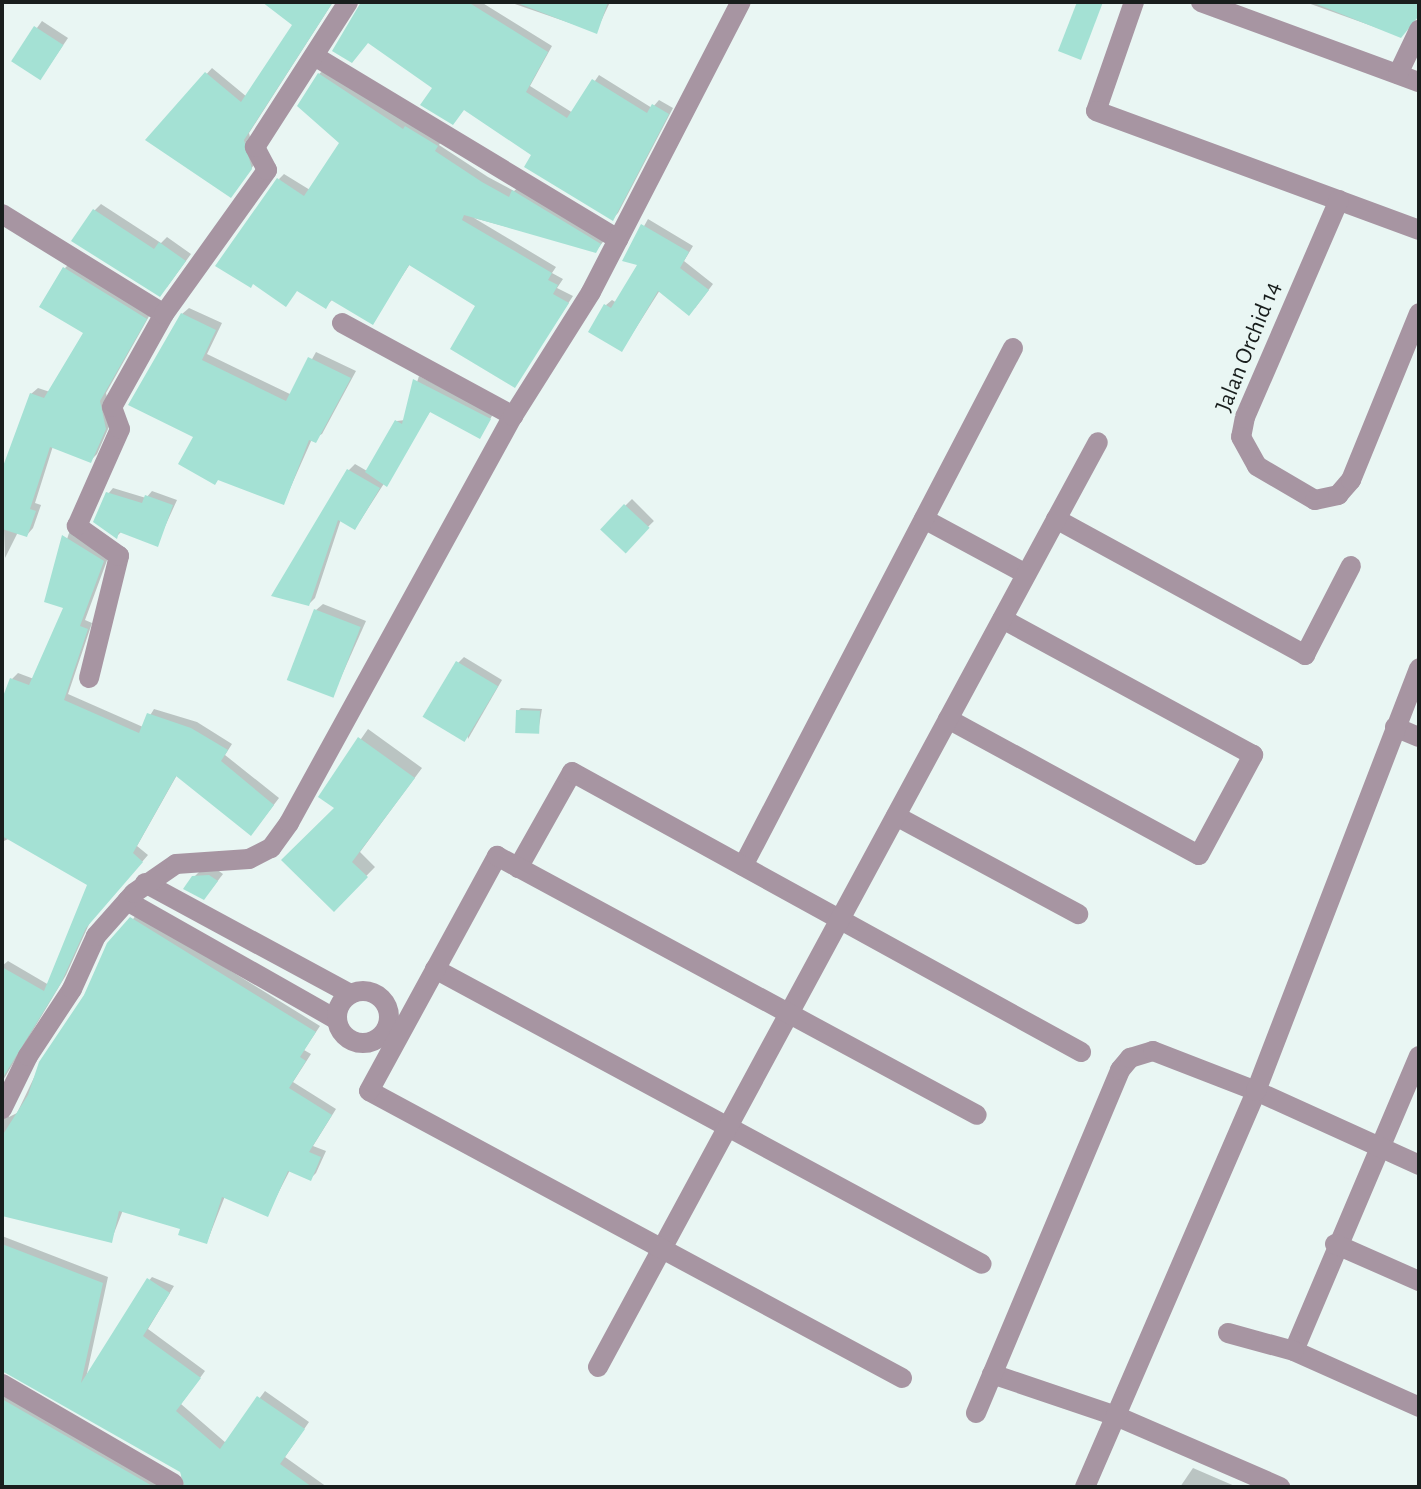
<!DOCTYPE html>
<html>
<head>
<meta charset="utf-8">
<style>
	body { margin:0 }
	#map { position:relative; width:1421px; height:1489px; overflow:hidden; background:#e9f6f3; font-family:"Alegreya Sans",sans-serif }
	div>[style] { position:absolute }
	.shadow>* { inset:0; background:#0003; transform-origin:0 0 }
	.building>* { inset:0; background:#a4e1d4; transform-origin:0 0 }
	.street>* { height:20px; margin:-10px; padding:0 10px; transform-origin:10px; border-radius:10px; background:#a795a2 }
	.street>.ring { margin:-10px; padding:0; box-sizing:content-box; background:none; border:20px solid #a795a2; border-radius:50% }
	span { translate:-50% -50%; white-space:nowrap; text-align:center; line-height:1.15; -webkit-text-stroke:7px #e9f6f3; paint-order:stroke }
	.street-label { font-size:24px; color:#191e1d }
	.frame { position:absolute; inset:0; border:4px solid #191e1d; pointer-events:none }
</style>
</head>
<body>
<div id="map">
	<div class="shadow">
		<i style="clip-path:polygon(265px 2px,333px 2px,249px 133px,256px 162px,236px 190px,148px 140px,212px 68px,247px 97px,295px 25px)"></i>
		<i style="clip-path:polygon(363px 2px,481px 2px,552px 46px,530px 86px,573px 113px,599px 75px,652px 108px,659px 100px,673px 108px,618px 213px,613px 218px,534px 154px,435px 87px)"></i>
		<i style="clip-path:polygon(509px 2px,610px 2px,596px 32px)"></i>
		<i style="clip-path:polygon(1305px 2px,1419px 2px,1419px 14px,1400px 36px)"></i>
		<i style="clip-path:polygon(42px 21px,68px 38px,45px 72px,13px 61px)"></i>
		<i style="clip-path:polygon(325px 69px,443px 139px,439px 145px,488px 177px,514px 191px,520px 186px,606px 238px,596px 251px,474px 218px,556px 267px,552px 273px,563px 279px,557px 288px,573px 296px,515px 385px,478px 306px,410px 264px,372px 322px,333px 299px,326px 306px,279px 179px,284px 174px,310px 190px,341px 143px,319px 74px)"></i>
		<i style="clip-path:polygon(101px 204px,161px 243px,167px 237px,191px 254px,167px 287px,94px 211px)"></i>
		<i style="clip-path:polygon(648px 219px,693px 246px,684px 261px,713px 284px,695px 308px,660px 290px,622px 350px,606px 305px,612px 300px,617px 303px,640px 264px,625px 260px)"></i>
		<i style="clip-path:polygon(71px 262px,152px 311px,106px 393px,112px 420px,97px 454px,90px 461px,53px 446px,35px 503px,41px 505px,33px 528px,27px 535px,18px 532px,5px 558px,2px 473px,31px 394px,38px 388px,50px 392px,86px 332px,65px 268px)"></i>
		<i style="clip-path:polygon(189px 308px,222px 323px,207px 354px,292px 395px,316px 352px,356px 371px,322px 434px,312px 439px,284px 502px,196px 436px,182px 314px)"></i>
		<i style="clip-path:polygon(419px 376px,493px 414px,483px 432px,431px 410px,360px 521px,354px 527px,341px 519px,315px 598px,309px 604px,274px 595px,349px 470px,355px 464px,367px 471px,397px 421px,405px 420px)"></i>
		<i style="clip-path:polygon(113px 488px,146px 498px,152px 491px,177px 500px,157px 544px,122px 531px,117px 536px,108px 494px)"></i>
		<i style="left:632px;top:499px;width:31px;height:42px;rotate:45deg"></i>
		<i style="clip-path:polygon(70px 530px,109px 555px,85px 620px,92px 623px,68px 694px,143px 727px,154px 709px,197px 722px,232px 744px,225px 755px,279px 798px,257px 827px,177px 775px,137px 846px,148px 855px,90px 922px,66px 975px,2px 1082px,2px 966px,8px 961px,49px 985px,89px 884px,10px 838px,2px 842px,2px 719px,12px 679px,18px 673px,34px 679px,66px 607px,47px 600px)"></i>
		<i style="clip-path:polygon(323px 604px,366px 621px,333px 695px,316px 610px)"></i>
		<i style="clip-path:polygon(464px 657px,502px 680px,468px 739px,458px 663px)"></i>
		<i style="clip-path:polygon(521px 708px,542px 709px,538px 732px,518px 711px)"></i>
		<i style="clip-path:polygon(368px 729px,422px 768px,360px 852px,375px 867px,334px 909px,337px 808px,321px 796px)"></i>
		<i style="clip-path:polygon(216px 869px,223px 874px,210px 891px,194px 877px,201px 870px)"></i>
		<i style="clip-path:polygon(137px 913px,320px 1026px,304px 1050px,311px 1054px,293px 1082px,336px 1109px,313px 1146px,326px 1151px,316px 1173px,310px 1179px,290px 1170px,267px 1215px,225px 1196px,207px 1242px,182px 1227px,123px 1210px,111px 1241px,2px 1214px,2px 1113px,9px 1117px,17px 1113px,41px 1063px)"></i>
		<i style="clip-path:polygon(2px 1236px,108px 1277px,86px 1378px,146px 1284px,152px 1277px,174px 1286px,148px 1329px,205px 1371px,181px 1404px,226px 1443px,265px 1391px,309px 1422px,285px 1457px,327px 1487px,182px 1487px,181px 1470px,9px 1371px,2px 1373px)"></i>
		<i style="clip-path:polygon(2px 1390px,170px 1487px,2px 1487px)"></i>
		<i style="clip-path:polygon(1193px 1468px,1237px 1487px,1180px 1487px)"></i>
	</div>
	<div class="building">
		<i style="clip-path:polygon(262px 2px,333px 2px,244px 140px,252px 169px,231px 198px,145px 140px,205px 72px,241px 102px,292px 25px)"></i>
		<i style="clip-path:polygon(361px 2px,468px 2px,548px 52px,526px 92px,567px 118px,592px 79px,647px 113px,652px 104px,669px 114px,613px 221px,524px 167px,531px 155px,464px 110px,453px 125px,420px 105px,432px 88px,368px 43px,352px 63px,332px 51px)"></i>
		<i style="clip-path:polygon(515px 2px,608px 2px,597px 34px)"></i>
		<i style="clip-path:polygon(1077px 2px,1103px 2px,1081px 60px,1058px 51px)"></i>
		<i style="clip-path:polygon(1419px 2px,1418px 17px,1401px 38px,1314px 3px)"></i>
		<i style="left:34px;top:26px;width:35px;height:42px;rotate:33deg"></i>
		<i style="clip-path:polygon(318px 73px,403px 129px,405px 126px,438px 146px,435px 151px,482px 182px,509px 197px,512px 190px,601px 244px,596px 253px,464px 215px,462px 220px,552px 273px,548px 280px,558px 285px,553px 294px,569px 303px,515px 388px,450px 349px,475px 306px,409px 265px,373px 325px,331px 300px,326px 309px,297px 291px,286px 307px,253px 284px,251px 288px,215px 266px,277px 178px,304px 196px,339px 143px,297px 106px)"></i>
		<i style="clip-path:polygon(93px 209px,154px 249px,159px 242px,186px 261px,160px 297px,71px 241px)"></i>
		<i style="clip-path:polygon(641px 224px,689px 252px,680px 268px,709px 290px,689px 316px,658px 291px,622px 352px,588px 332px,604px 304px,611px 308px,637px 265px,622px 261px)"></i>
		<i style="clip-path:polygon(63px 267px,147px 319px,100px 401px,106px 429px,91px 463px,50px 447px,30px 509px,36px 511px,27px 537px,2px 529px,2px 469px,30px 393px,44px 398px,83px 333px,39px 307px)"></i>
		<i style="clip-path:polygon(181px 313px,216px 330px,202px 360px,286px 401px,308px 357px,351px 378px,316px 443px,309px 440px,284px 505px,218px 480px,215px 485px,178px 464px,193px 437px,128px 405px)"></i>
		<i style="clip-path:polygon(413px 379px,491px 419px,480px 439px,430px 412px,387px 487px,365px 472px,395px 420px,402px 424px)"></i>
		<i style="clip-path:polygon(347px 469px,380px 488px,355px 530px,338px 520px,309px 606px,271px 596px)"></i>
		<i style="clip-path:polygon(106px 492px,142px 503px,145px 495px,173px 505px,158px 547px,119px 532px,117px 539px,93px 522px)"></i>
		<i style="left:624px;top:504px;width:35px;height:35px;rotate:43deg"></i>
		<i style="clip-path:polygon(62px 535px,104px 561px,80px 626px,88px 629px,64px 700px,139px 733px,147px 713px,191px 728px,228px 750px,221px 761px,274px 805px,251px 836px,176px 776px,133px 853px,143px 862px,86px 928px,61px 983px,2px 1079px,2px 967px,44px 991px,87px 885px,2px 836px,2px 699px,10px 678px,29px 685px,63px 608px,44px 602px)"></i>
		<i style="left:314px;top:609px;width:50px;height:76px;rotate:21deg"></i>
		<i style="left:456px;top:661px;width:49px;height:65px;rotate:31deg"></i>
		<i style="left:516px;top:710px;width:24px;height:23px;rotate:2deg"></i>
		<i style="clip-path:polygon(358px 737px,415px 778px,352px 862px,368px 877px,334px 912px,281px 860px,334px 808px,318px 797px)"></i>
		<i style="clip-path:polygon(209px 875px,218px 881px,204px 900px,183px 889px,192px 876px)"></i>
		<i style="clip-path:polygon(130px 917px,316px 1032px,300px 1057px,306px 1061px,289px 1088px,332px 1115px,309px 1152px,321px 1157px,311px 1181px,288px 1171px,268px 1217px,222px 1197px,207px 1244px,178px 1235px,180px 1229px,119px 1211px,112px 1243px,2px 1216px,2px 1136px,28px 1095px,39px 1062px,84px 995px,107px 943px)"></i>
		<i style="clip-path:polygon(2px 1244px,103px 1283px,81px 1383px,147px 1278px,170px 1293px,143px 1336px,201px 1378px,176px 1411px,220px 1449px,257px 1396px,305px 1429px,280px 1464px,312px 1487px,185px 1487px,180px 1472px,2px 1371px)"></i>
		<i style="clip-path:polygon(2px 1399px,154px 1487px,2px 1487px)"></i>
	</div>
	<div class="street">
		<i style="left:1134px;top:2px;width:115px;rotate:109.2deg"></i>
		<i style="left:1096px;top:111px;width:344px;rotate:20.2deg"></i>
		<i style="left:1201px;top:2px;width:232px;rotate:20.2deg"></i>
		<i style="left:316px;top:57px;width:353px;rotate:31.1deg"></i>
		<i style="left:1398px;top:74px;width:49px;rotate:-64.5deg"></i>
		<i style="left:1339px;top:200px;width:236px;rotate:113.4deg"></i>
		<i style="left:1245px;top:417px;width:20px;rotate:101deg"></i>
		<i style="left:1241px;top:437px;width:33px;rotate:61deg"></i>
		<i style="left:1257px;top:466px;width:67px;rotate:30.4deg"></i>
		<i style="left:1315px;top:500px;width:24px;rotate:-12deg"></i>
		<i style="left:1338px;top:495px;width:20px;rotate:-49deg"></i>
		<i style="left:1351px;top:480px;width:180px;rotate:-67.8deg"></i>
		<i style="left:2px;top:214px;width:190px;rotate:31.7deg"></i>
		<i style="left:342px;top:323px;width:195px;rotate:28.5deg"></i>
		<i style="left:924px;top:519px;width:116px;rotate:28.3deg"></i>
		<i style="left:1056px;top:519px;width:284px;rotate:28.6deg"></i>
		<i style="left:1305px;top:655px;width:100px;rotate:-62.7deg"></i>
		<i style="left:89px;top:678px;width:126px;rotate:-76.2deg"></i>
		<i style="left:119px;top:556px;width:52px;rotate:-144.5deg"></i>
		<i style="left:77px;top:526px;width:106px;rotate:-66.1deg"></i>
		<i style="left:120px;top:429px;width:23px;rotate:-110deg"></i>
		<i style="left:112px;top:407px;width:107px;rotate:-60.8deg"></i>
		<i style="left:164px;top:314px;width:177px;rotate:-54.4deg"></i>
		<i style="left:267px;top:170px;width:26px;rotate:-118deg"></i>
		<i style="left:255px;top:147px;width:172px;rotate:-57.3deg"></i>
		<i style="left:948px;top:719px;width:285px;rotate:28.5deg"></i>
		<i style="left:1199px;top:855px;width:114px;rotate:-61.6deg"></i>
		<i style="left:1253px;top:755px;width:285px;rotate:-151.5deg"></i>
		<i style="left:1395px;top:727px;width:26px;rotate:23deg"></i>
		<i style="left:896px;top:816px;width:207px;rotate:28.3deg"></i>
		<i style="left:743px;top:866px;width:584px;rotate:-62.47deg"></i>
		<i style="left:518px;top:868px;width:110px;rotate:-60.6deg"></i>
		<i style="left:572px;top:772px;width:581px;rotate:28.82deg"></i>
		<i style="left:145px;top:883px;width:233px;rotate:28.4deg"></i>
		<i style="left:127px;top:901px;width:241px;rotate:29.5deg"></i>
		<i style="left:435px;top:969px;width:621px;rotate:28.34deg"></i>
		<i class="ring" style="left:337px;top:991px;width:32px;height:32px"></i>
		<i style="left:1419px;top:1056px;width:320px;rotate:113deg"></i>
		<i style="left:1294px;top:1351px;width:137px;rotate:24.1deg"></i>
		<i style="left:2px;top:1109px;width:59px;rotate:-63.9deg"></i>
		<i style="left:28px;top:1056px;width:80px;rotate:-56.7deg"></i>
		<i style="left:72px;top:989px;width:58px;rotate:-65.6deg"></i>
		<i style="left:96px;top:936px;width:57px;rotate:-48.5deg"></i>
		<i style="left:134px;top:893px;width:51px;rotate:-34.6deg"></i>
		<i style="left:176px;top:864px;width:73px;rotate:-3.9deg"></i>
		<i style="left:249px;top:859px;width:25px;rotate:-27deg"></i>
		<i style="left:271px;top:848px;width:31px;rotate:-54deg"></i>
		<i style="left:289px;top:823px;width:465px;rotate:-61.2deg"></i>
		<i style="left:513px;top:416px;width:146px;rotate:-57.8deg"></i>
		<i style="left:591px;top:292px;width:326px;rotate:-62.7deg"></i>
		<i style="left:1335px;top:1244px;width:92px;rotate:23.8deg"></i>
		<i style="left:1228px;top:1333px;width:68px;rotate:15.3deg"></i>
		<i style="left:598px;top:1367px;width:1051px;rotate:-61.61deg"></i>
		<i style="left:992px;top:1374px;width:131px;rotate:18.7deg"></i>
		<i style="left:1116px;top:1416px;width:179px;rotate:23.4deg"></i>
		<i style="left:902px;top:1378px;width:605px;rotate:-151.7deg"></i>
		<i style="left:369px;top:1091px;width:268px;rotate:-61.4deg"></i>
		<i style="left:497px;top:856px;width:545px;rotate:28.35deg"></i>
		<i style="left:2px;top:1384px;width:198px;rotate:30.1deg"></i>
		<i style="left:976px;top:1413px;width:372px;rotate:-67.2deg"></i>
		<i style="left:1120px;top:1070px;width:16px;rotate:-50deg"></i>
		<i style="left:1130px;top:1058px;width:24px;rotate:-17deg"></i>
		<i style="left:1153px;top:1051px;width:110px;rotate:21.2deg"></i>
		<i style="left:1256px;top:1091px;width:179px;rotate:24.4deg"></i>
		<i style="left:1085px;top:1487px;width:431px;rotate:-66.6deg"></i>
		<i style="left:1256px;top:1091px;width:453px;rotate:-68.9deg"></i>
	</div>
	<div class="street-label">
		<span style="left:1249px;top:347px;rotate:-68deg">Jalan Orchid 14</span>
	</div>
	<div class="frame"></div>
</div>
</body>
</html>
